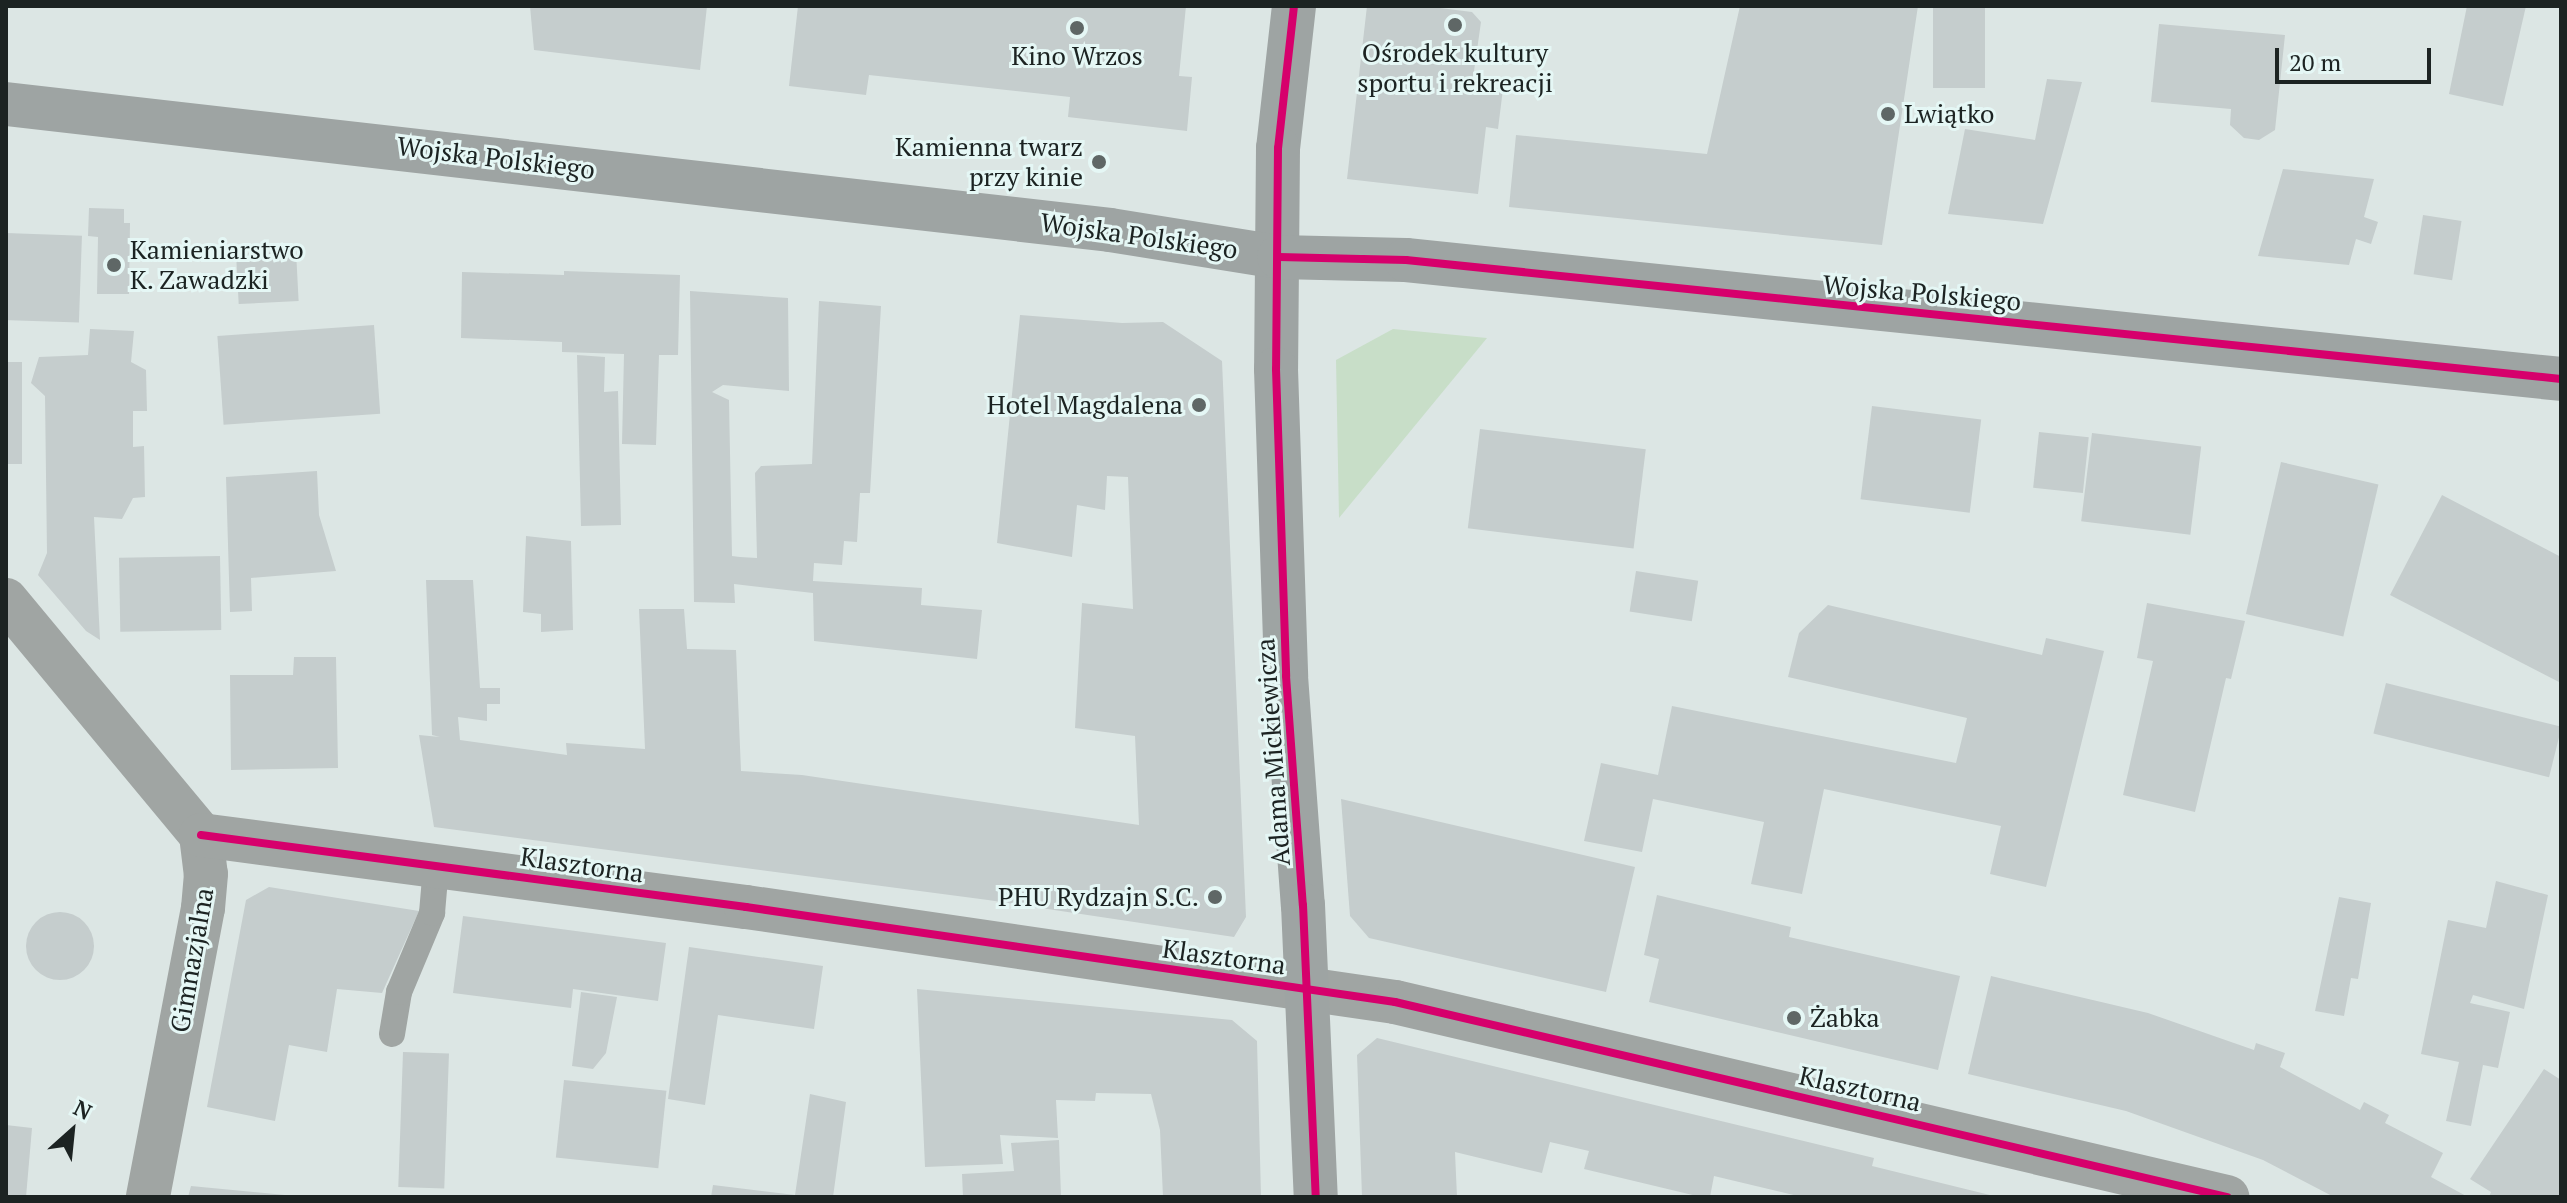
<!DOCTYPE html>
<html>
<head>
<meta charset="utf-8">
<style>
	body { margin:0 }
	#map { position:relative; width:2567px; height:1203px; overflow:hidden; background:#dce6e4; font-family:"PT Serif",serif }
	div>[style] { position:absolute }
	.green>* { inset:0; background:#c8dec8 }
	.building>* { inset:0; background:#c5cdcd; transform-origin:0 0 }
	.round { border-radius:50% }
	.lane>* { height:26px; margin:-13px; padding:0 13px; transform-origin:13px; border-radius:13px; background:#a0a5a3 }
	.street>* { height:44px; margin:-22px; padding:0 22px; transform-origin:22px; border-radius:22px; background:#a0a5a3 }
	.secondary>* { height:44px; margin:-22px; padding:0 22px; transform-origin:22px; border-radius:22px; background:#9ea4a3 }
	.cycleway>* { height:8px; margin:-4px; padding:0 4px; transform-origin:4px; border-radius:4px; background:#d6006c }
	.dots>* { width:22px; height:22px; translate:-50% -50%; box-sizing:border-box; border:4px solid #e5f7f5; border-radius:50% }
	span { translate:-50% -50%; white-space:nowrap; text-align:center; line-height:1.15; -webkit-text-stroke:6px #e5f7f5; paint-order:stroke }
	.poi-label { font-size:26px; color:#1c2322 }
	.left { translate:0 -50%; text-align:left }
	.right { translate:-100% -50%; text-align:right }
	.street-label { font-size:26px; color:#1c2322 }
	.frame { position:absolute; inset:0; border:8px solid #1c2322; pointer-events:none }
	.north { position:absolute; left:32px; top:1091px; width:80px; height:80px; -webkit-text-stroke:6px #e5f7f5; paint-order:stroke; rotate:27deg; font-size:22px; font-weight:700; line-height:32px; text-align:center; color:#1c2322 }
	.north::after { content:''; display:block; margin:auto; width:28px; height:36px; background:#1c2322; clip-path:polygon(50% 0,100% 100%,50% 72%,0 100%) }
	.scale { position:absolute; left:2275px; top:48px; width:156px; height:36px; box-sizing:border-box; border:4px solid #1c2322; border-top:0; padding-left:10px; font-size:24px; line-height:28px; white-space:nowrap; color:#1c2322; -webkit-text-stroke:6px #e5f7f5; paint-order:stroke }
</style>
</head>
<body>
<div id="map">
	<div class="green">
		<i style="clip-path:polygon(1393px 329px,1487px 338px,1339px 518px,1336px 360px)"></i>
	</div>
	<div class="building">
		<i style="clip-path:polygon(530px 6px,707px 6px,700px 70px,534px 50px)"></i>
		<i style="clip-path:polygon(798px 6px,1186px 6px,1179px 76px,1192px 77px,1187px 131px,1068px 117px,1070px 97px,869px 75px,866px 95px,789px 86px)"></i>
		<i style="clip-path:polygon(1367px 6px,1424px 6px,1472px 12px,1481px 22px,1472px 85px,1503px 89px,1498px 129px,1486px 127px,1478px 194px,1347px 179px)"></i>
		<i style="clip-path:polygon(1740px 6px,1918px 6px,1882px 245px,1509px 207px,1516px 135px,1707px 154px)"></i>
		<i style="left:1933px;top:6px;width:52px;height:82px"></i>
		<i style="clip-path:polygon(2467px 6px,2526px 6px,2503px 106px,2449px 94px)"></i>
		<i style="clip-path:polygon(2159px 24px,2285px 35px,2275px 130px,2259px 140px,2244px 138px,2230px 125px,2231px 109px,2151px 102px)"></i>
		<i style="clip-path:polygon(2047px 79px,2082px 82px,2043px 224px,1948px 214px,1965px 129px,2035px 140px)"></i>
		<i style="clip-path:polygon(2283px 169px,2374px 179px,2364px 217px,2378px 222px,2371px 244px,2356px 239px,2349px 265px,2258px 256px)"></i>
		<i style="clip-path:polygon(89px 208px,124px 209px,124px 223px,130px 223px,129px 294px,97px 294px,98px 237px,88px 236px)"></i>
		<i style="left:2423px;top:215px;width:39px;height:60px;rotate:9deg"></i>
		<i style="left:6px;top:233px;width:76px;height:87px;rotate:2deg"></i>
		<i style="left:296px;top:251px;width:50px;height:60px;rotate:87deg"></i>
		<i style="clip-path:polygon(564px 271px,680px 275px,678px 355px,659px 355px,656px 445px,622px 444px,624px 354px,562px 352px,562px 342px,461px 338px,462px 272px,564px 275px)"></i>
		<i style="clip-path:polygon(690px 291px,788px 298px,789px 391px,723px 385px,712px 392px,729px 400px,732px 556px,740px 557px,757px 558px,755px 473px,761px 466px,812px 464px,819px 301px,881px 306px,870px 493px,860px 493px,857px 542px,844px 541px,842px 565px,814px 563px,813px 581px,922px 588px,921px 605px,982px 610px,977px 659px,814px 641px,813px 593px,734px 584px,735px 603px,694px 602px)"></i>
		<i style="clip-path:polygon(1020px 315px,1122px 323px,1163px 322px,1222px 361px,1246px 917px,1234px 937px,988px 900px,434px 827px,419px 735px,440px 737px,432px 735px,426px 580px,473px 580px,480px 688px,500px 688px,500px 704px,487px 704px,487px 721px,458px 717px,460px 740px,567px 755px,566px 743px,645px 749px,639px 609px,684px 609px,687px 649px,736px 650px,741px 771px,802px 775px,1139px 825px,1135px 736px,1075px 728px,1082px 603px,1133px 609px,1128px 477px,1107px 476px,1105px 510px,1077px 505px,1072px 557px,997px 543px)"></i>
		<i style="left:374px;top:325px;width:89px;height:157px;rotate:86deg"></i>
		<i style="clip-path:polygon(90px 329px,134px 331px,131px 362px,146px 370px,147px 411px,133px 411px,133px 447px,144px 446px,145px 497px,133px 498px,122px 519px,94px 517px,100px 640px,86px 631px,38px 575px,47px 553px,45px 396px,31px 383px,39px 357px,88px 355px)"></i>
		<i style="clip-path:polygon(577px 355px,605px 357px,604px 392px,618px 391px,621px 525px,581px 526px)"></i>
		<i style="left:6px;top:362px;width:16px;height:102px"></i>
		<i style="left:1872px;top:406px;width:110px;height:94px;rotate:7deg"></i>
		<i style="left:1480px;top:429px;width:167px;height:100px;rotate:7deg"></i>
		<i style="left:2039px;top:432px;width:50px;height:56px;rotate:6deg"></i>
		<i style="left:2092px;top:433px;width:110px;height:89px;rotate:7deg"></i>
		<i style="left:2281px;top:462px;width:100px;height:156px;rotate:13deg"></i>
		<i style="clip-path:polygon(317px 471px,319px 515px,336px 571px,251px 578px,252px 611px,230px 612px,226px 477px)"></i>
		<i style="clip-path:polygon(2442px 495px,2561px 557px,2561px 683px,2390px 595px)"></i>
		<i style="clip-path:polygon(526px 536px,571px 541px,573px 630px,541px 632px,541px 614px,523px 612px)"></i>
		<i style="left:220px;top:556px;width:74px;height:101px;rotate:89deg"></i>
		<i style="left:1636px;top:571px;width:63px;height:41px;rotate:9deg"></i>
		<i style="clip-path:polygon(2147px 603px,2245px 621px,2231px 679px,2226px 678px,2195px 812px,2123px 795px,2153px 661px,2137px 658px)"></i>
		<i style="clip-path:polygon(1828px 605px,2042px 655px,2046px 638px,2104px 651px,2046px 887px,1990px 874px,2001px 826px,1824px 789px,1802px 894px,1751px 884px,1764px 822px,1653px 799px,1642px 852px,1584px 841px,1601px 763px,1658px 775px,1672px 706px,1956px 763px,1967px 718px,1788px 677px,1799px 633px)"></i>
		<i style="clip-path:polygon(294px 657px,336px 657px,338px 768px,231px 770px,230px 675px,293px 675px)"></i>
		<i style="left:2386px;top:683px;width:181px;height:52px;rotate:14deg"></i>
		<i style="clip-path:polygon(1341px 799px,1635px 867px,1606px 992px,1369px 938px,1350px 916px)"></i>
		<i style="clip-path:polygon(2496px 881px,2548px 895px,2524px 1009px,2473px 995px,2470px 1003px,2510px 1012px,2498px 1068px,2483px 1065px,2471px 1126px,2446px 1121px,2459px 1062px,2421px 1054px,2448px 920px,2486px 928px)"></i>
		<i style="clip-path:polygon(269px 887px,419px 911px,382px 993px,337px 989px,327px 1052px,289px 1045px,275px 1121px,207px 1107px,246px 900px)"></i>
		<i style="clip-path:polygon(1657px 895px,1791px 927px,1789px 937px,1960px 976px,1938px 1070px,1649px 1002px,1659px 959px,1644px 955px)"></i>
		<i style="clip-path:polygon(2339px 897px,2371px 903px,2358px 979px,2351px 978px,2344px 1016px,2315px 1011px)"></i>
		<i class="round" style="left:26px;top:912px;width:68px;height:68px"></i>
		<i style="clip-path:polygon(463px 916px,666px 943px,658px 1001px,573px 989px,571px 1008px,453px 993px)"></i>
		<i style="clip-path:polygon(689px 947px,823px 966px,814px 1029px,718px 1015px,705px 1105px,668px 1099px)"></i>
		<i style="clip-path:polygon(1991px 976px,2148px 1013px,2254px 1050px,2256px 1043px,2285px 1053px,2280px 1067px,2360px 1110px,2364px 1102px,2389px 1115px,2385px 1123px,2443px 1153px,2431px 1177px,2468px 1197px,2334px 1197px,2263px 1160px,2126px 1111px,1968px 1074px)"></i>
		<i style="clip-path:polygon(917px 989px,1232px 1020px,1257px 1041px,1261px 1197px,1163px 1197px,1160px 1130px,1151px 1094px,1096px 1093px,1095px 1101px,1056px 1100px,1058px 1138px,1000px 1135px,1003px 1164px,925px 1167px)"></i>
		<i style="clip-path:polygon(581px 992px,617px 997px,606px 1053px,593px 1069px,572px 1066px)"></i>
		<i style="clip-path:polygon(1377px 1038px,1874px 1158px,1872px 1166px,1998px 1197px,1802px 1197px,1714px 1176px,1710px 1197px,1701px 1197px,1584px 1169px,1589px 1151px,1550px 1142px,1542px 1173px,1455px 1152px,1457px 1197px,1362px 1197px,1357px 1055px)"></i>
		<i style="left:403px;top:1052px;width:46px;height:135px;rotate:2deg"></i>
		<i style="clip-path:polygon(2544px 1069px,2561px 1080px,2561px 1197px,2489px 1197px,2491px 1192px,2470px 1179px)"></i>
		<i style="left:564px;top:1080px;width:103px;height:78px;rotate:6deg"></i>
		<i style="clip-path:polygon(810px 1094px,846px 1102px,833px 1197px,711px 1197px,713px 1185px,795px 1195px)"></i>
		<i style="clip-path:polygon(6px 1125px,32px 1128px,26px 1197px,6px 1197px)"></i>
		<i style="clip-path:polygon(1059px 1140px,1061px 1197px,963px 1197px,962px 1174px,1014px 1171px,1011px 1143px)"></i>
		<i style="clip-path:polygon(191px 1186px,285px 1195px,285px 1197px,188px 1197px)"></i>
	</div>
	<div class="lane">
		<i style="left:392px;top:1034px;width:43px;rotate:-80.5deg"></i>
		<i style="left:399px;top:992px;width:86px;rotate:-67.3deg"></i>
		<i style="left:432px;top:913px;width:47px;rotate:-85.1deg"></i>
	</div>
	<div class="street">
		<i style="left:6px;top:600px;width:305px;rotate:50.3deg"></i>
		<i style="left:201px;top:835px;width:39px;rotate:83deg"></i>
		<i style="left:206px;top:874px;width:34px;rotate:95deg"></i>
		<i style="left:203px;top:908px;width:294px;rotate:100.8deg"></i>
		<i style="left:201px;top:835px;width:550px;rotate:7.53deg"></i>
		<i style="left:746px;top:907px;width:656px;rotate:8.33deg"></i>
		<i style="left:1395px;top:1002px;width:855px;rotate:13.19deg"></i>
	</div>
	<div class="secondary">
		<i style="left:1294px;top:6px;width:143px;rotate:96.4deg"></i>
		<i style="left:1278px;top:148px;width:221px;rotate:90.5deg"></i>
		<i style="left:1276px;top:369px;width:307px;rotate:88.1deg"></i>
		<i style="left:1286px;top:676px;width:230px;rotate:85.8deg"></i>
		<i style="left:1303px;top:905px;width:292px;rotate:87.5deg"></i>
		<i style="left:6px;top:104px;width:1111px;rotate:6.51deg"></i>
		<i style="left:1110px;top:230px;width:171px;rotate:9.1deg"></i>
		<i style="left:1279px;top:257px;width:127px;rotate:1.4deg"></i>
		<i style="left:1406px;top:260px;width:1161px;rotate:5.88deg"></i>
	</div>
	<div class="cycleway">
		<i style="left:1294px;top:6px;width:143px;rotate:96.4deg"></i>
		<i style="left:1278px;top:148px;width:221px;rotate:90.5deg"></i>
		<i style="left:1276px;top:369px;width:307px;rotate:88.1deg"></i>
		<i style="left:1286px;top:676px;width:230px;rotate:85.8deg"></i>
		<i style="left:1303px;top:905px;width:292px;rotate:87.5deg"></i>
		<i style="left:1279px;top:257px;width:127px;rotate:1.4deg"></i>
		<i style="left:1406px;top:260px;width:1161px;rotate:5.88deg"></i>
		<i style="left:201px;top:835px;width:550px;rotate:7.53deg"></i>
		<i style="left:746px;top:907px;width:656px;rotate:8.33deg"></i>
		<i style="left:1395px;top:1002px;width:855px;rotate:13.19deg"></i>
	</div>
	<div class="dots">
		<i style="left:1455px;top:25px;background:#5f6766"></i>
		<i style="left:1077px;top:28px;background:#5f6766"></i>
		<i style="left:1888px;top:114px;background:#5f6766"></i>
		<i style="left:1099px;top:162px;background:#5f6766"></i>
		<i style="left:114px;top:265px;background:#5f6766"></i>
		<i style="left:1199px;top:405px;background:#5f6766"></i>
		<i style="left:1215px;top:897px;background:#5f6766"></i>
		<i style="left:1794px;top:1018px;background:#5f6766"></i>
	</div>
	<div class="poi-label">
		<span style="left:1455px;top:68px">Ośrodek kultury<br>sportu i rekreacji</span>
		<span style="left:1077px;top:56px">Kino Wrzos</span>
		<span class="left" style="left:1904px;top:114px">Lwiątko</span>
		<span class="right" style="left:1083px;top:162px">Kamienna twarz<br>przy kinie</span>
		<span class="left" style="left:130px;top:265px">Kamieniarstwo<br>K. Zawadzki</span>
		<span class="right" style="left:1183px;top:405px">Hotel Magdalena</span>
		<span class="right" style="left:1199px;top:897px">PHU Rydzajn S.C.</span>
		<span class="left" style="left:1810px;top:1018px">Żabka</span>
	</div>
	<div class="street-label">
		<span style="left:496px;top:158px;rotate:7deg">Wojska Polskiego</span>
		<span style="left:1139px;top:236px;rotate:8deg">Wojska Polskiego</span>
		<span style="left:1922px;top:293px;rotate:5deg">Wojska Polskiego</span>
		<span style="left:1273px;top:752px;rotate:-94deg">Adama Mickiewicza</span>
		<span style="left:582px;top:865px;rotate:8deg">Klasztorna</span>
		<span style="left:1224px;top:957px;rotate:8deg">Klasztorna</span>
		<span style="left:192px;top:960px;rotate:-80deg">Gimnazjalna</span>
		<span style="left:1860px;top:1089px;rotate:13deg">Klasztorna</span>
	</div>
	<div class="frame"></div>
	<div class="north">N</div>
	<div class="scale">20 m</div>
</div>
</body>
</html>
